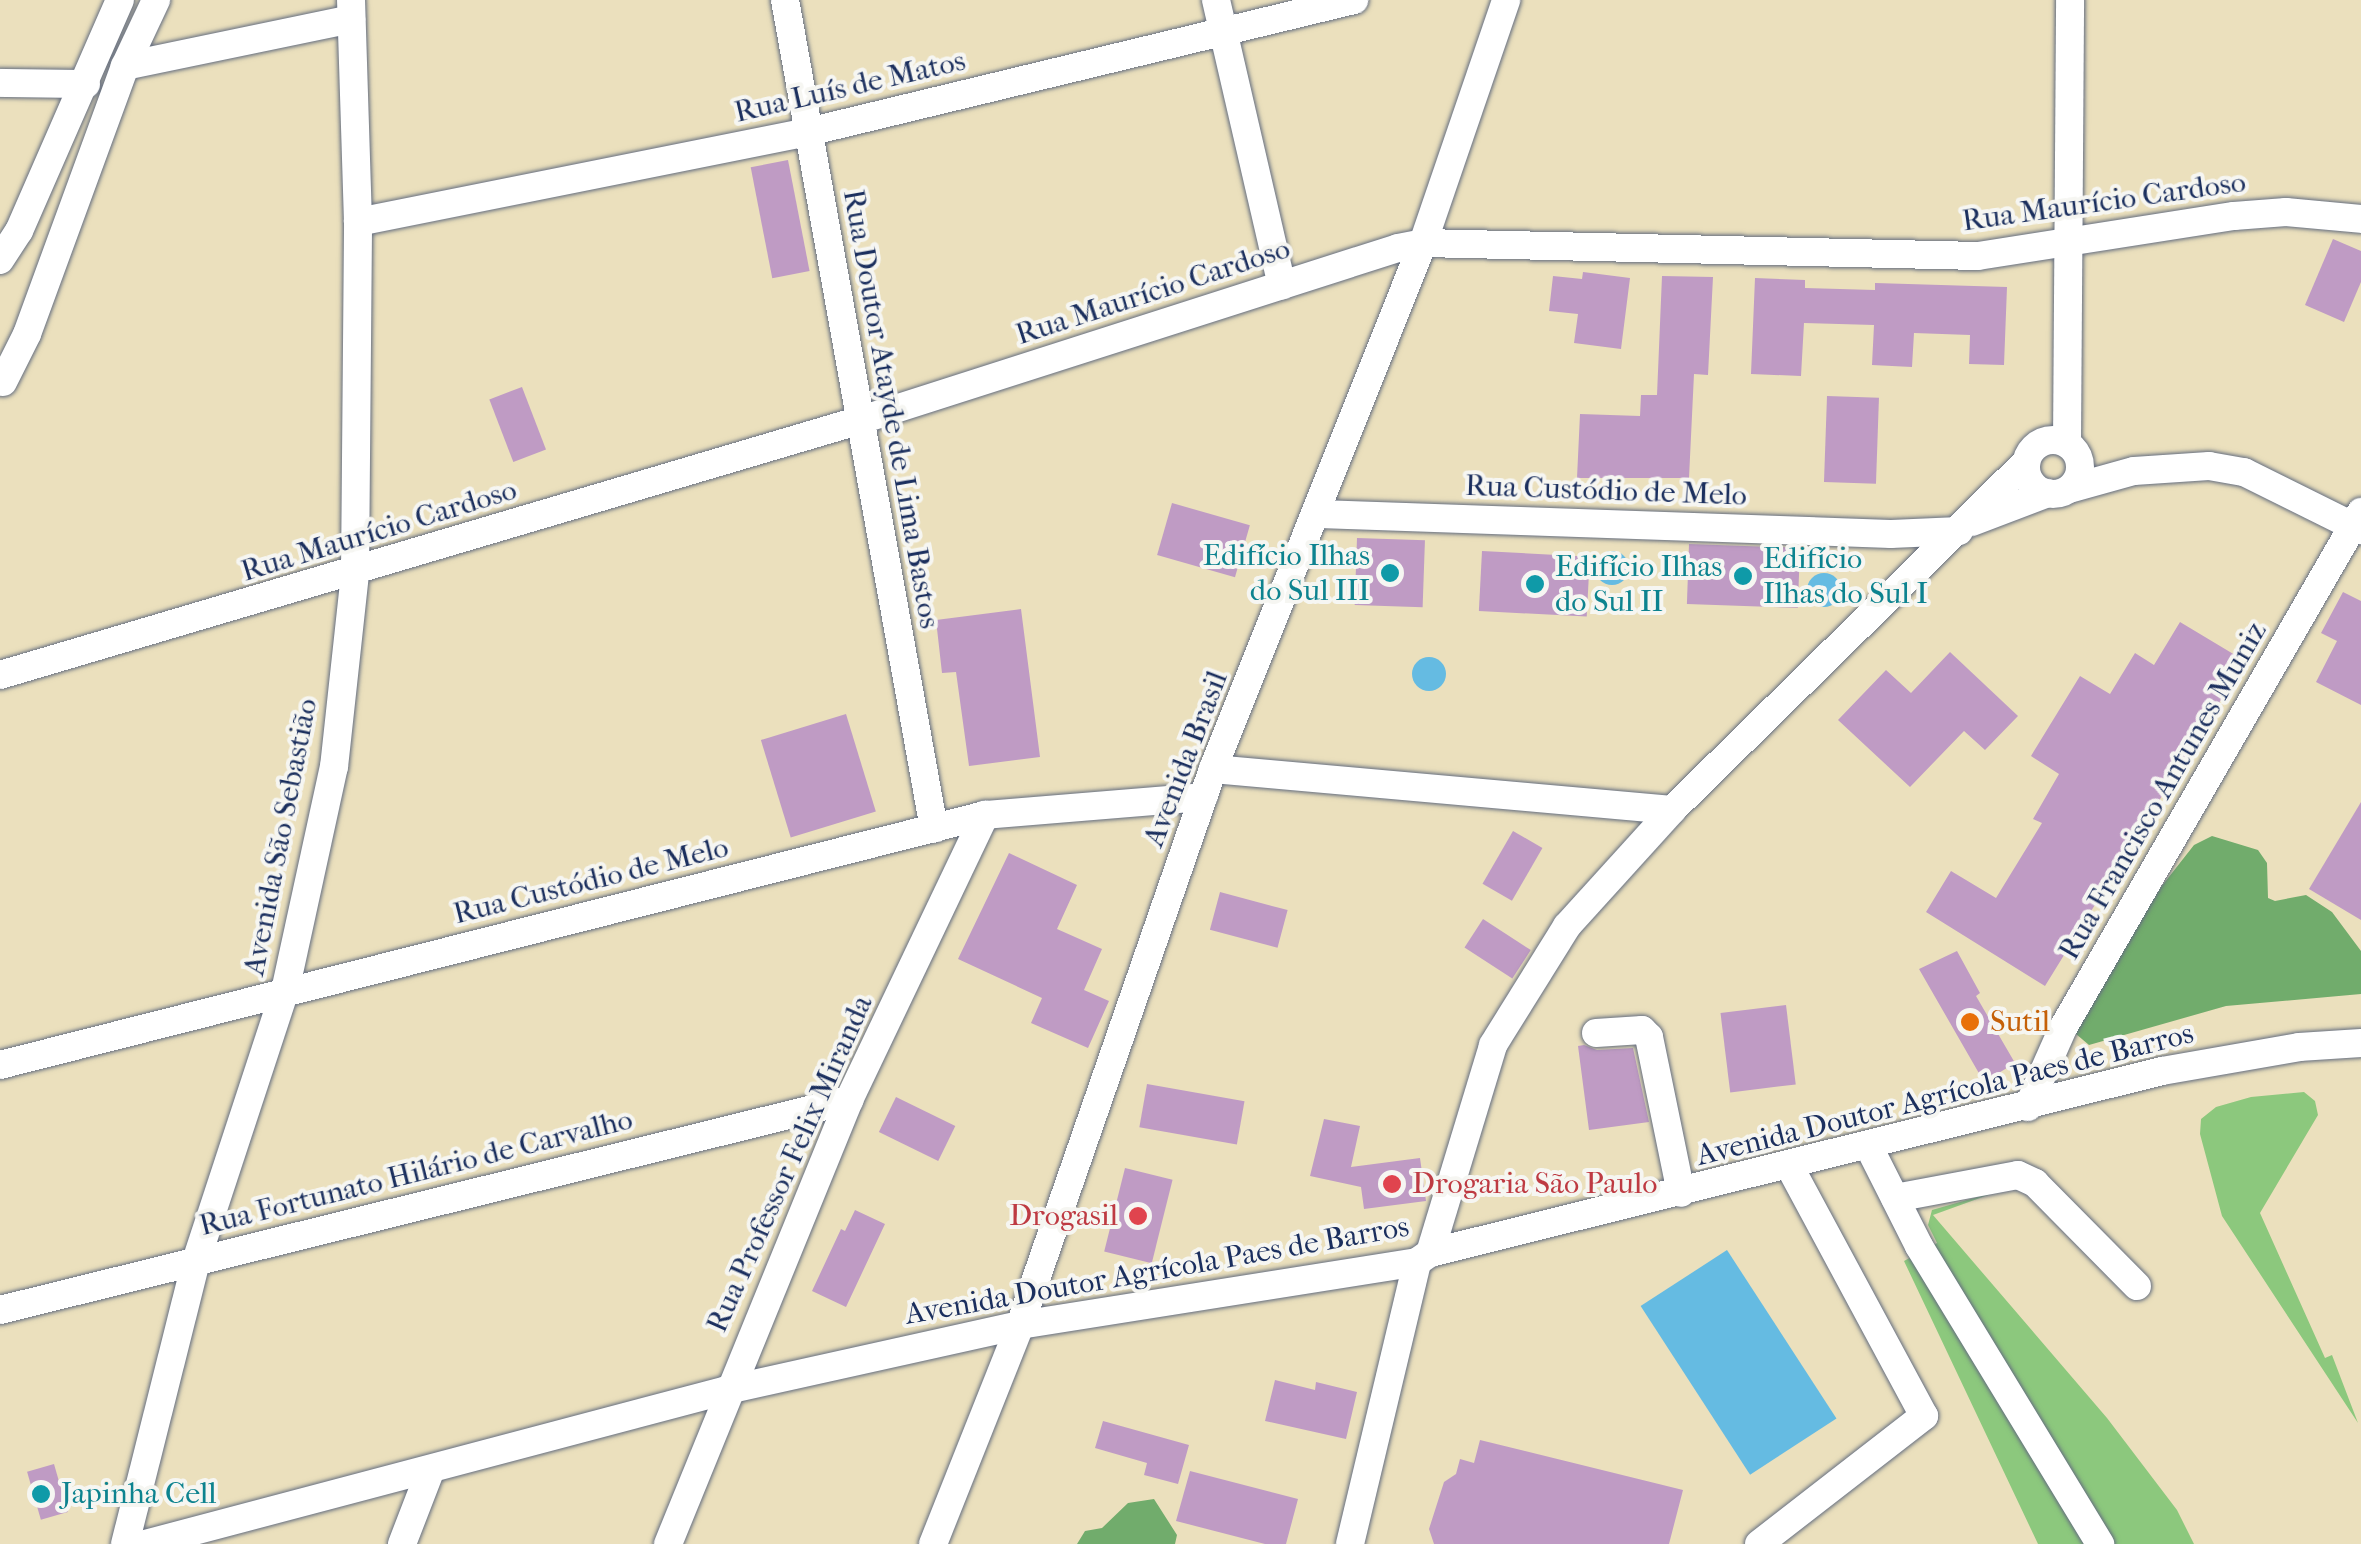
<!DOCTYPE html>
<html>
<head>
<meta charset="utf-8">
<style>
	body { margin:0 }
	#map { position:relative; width:2361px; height:1544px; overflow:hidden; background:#ebe0bd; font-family:"IM FELL French Canon",serif }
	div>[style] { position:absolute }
	.green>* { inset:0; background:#8cc87d }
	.forest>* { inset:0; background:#71ac6c }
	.water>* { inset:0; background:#65bbe2; transform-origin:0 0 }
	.round { border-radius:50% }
	.building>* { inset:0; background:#bf9bc4; transform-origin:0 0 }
	.roads { filter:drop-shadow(0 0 2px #646d7f) drop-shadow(0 0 2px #646d7f) }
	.minor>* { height:28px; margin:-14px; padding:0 14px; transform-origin:14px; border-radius:14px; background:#fff }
	.minor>.ring { margin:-14px; padding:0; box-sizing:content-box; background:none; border:28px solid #fff; border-radius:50% }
	.dots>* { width:28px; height:28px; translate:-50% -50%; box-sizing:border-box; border:5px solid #f6f6f2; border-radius:50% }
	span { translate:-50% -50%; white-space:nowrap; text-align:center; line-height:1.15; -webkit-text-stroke:8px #f6f6f2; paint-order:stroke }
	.street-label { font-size:30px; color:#1b2f5e }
	.culture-label { font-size:30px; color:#0d838f }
	.right { translate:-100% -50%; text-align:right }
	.left { translate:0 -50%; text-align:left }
	.food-label { font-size:30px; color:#c56008 }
	.health-label { font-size:30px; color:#be3a42 }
</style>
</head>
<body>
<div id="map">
	<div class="green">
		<i style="clip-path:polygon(2304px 1092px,2315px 1101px,2318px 1115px,2260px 1213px,2325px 1358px,2332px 1355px,2358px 1423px,2222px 1216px,2200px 1134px,2201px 1119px,2216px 1107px,2251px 1097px)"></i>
		<i style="clip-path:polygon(2002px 1190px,1933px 1215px,2107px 1418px,2177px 1510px,2194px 1544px,2038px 1544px,1904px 1261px,1937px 1243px,1928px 1225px,1932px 1210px)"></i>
	</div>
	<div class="forest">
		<i style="clip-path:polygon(2212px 836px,2258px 850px,2267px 863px,2268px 898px,2275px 901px,2306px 895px,2332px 912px,2361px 951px,2361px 994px,2226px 1006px,2089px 1045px,2076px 1034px,2081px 1015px,2161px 887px,2194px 845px)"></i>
		<i style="clip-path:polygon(1154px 1499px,1177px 1535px,1175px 1544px,1077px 1544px,1085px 1531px,1102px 1528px,1128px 1503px)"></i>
	</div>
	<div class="water">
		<i class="round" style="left:1595px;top:551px;width:34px;height:34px"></i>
		<i class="round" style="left:1807px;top:573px;width:34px;height:34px"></i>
		<i class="round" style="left:1412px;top:657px;width:34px;height:34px"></i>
		<i style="left:1727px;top:1250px;width:201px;height:103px;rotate:57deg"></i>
	</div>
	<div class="building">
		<i style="left:788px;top:160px;width:113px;height:38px;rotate:79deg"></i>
		<i style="clip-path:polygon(2333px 239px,2361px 251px,2361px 282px,2344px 322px,2305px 305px)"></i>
		<i style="clip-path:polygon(1583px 272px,1630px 278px,1621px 349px,1574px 343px,1578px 314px,1549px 311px,1553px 276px,1582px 279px)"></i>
		<i style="clip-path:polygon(1662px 276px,1713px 277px,1708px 375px,1694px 374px,1689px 478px,1577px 478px,1580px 414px,1640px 416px,1641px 395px,1657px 395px)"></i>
		<i style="clip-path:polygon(1755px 278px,1805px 280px,1805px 288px,1875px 290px,1875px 283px,2007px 287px,2004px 365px,1969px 364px,1970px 335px,1914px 333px,1912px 367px,1872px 365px,1874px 325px,1804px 323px,1801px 376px,1751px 374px)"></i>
		<i style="left:522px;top:387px;width:67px;height:35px;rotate:69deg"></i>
		<i style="left:1827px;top:396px;width:52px;height:86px;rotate:2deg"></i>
		<i style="left:1172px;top:503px;width:81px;height:54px;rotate:16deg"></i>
		<i style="left:1357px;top:538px;width:68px;height:67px;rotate:2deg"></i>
		<i style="left:1689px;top:544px;width:111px;height:60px;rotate:2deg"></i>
		<i style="left:1482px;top:551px;width:108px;height:60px;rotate:3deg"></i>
		<i style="clip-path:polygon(2343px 592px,2361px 601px,2361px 705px,2316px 682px,2337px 641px,2321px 633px)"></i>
		<i style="clip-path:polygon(1021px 609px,1040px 757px,969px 766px,956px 672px,942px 673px,936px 620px)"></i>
		<i style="clip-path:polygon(2180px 622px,2245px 661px,2045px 986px,1926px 912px,1951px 871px,1996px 898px,2042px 823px,2033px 819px,2059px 774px,2031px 756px,2080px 676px,2110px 694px,2135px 653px,2154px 665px)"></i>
		<i style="clip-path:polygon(1950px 652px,2018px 716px,1985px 750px,1964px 731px,1910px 787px,1838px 720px,1886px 670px,1911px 693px)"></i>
		<i style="left:846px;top:714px;width:102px;height:89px;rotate:73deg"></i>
		<i style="clip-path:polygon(2361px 802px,2361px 920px,2309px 889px)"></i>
		<i style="left:1513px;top:831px;width:34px;height:61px;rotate:30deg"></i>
		<i style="clip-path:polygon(1009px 853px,1077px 885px,1057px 929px,1102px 949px,1084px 990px,1109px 1001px,1088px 1048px,1031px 1023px,1042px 998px,958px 959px)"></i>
		<i style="left:1220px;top:892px;width:70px;height:39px;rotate:15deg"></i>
		<i style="left:1483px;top:919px;width:57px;height:34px;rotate:33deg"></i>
		<i style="clip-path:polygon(1957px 951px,1980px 993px,1976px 996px,2015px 1063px,1984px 1082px,1919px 969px)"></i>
		<i style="left:1786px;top:1005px;width:80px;height:66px;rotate:83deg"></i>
		<i style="clip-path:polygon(1584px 1045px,1597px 1050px,1633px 1048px,1649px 1122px,1589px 1130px,1578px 1046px)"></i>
		<i style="left:1147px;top:1084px;width:99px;height:44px;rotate:10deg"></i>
		<i style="left:896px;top:1097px;width:66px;height:39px;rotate:26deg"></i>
		<i style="clip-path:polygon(1324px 1119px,1360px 1126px,1351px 1167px,1420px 1158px,1426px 1201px,1364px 1209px,1361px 1187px,1310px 1176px)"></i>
		<i style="left:1125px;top:1168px;width:49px;height:86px;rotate:14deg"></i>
		<i style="clip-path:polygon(855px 1210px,885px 1224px,846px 1307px,812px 1291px,841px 1229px,845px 1231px)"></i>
		<i style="clip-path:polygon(1275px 1380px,1315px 1390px,1316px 1382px,1357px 1392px,1346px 1439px,1265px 1421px)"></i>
		<i style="clip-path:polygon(1103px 1421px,1189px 1445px,1178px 1484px,1144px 1475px,1147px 1463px,1095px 1448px)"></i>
		<i style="clip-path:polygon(1480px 1440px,1683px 1490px,1669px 1544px,1434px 1544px,1429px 1529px,1444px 1482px,1456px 1474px,1460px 1459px,1474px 1463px)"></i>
		<i style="left:54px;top:1464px;width:50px;height:28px;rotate:74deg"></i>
		<i style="clip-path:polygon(1190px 1471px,1298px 1499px,1286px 1544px,1265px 1544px,1176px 1521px)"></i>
	</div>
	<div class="roads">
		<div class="minor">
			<i style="left:785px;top:0;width:842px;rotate:79.81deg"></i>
			<i style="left:1216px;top:0;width:293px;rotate:77deg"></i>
			<i style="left:125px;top:66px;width:231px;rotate:-11.7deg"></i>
			<i style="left:0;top:83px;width:86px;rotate:0.7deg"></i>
			<i style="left:358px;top:222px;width:459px;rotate:-11.3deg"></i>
			<i style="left:808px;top:132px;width:562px;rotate:-13.59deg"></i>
			<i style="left:0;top:260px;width:35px;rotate:-57deg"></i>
			<i style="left:19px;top:231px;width:252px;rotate:-66.4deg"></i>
			<i style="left:3px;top:382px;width:54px;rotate:-63.4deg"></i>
			<i style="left:27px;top:334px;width:285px;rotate:-69.9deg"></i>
			<i style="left:125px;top:66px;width:73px;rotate:-64.8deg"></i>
			<i class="ring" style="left:2026px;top:440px;width:26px;height:26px"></i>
			<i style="left:2067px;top:443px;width:443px;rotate:-89.6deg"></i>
			<i style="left:2069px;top:489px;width:67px;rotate:-15.5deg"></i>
			<i style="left:2134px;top:471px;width:75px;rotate:-3.8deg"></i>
			<i style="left:2209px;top:466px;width:36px;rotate:10deg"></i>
			<i style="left:2244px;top:472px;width:131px;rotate:26.4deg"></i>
			<i style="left:1319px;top:514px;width:572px;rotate:2deg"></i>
			<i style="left:1891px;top:534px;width:68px;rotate:-2.5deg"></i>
			<i style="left:1972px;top:522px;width:81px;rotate:-20.9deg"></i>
			<i style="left:0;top:675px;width:898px;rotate:-16.5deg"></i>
			<i style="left:861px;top:420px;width:564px;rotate:-17.76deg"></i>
			<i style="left:1398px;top:248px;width:25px;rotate:-11deg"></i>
			<i style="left:1423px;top:243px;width:555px;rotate:1.34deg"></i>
			<i style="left:1978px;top:256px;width:259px;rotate:-8.9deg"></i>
			<i style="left:2234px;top:216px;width:52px;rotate:-4.4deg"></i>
			<i style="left:2286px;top:212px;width:75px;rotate:5.3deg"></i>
			<i style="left:1213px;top:769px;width:461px;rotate:5.1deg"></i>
			<i style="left:1596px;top:1033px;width:46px;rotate:-3.7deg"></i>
			<i style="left:1642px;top:1030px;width:10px;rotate:45deg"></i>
			<i style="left:1649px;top:1037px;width:159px;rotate:78.4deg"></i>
			<i style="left:0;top:1065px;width:1016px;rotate:-14.24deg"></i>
			<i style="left:985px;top:815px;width:219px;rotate:-4.7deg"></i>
			<i style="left:2028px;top:1107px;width:86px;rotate:-66.1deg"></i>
			<i style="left:2063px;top:1028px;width:596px;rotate:-59.99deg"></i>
			<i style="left:1868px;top:1145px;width:113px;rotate:63.2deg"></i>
			<i style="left:1919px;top:1246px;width:349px;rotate:58.7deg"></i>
			<i style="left:1895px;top:1198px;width:125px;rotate:-10.6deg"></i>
			<i style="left:2018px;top:1175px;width:19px;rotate:25deg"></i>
			<i style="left:2035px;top:1183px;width:145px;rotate:45.3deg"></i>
			<i style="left:1430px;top:1253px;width:217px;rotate:-73.1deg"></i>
			<i style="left:1493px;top:1045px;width:140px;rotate:-58.1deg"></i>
			<i style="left:1567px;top:926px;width:156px;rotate:-47.8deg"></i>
			<i style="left:1672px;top:810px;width:496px;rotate:-44.5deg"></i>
			<i style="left:0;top:1310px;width:875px;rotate:-13.89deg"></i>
			<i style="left:125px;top:1544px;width:292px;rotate:-75.9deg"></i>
			<i style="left:196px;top:1261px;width:284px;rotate:-71.8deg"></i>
			<i style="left:285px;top:991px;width:229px;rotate:-77.7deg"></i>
			<i style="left:334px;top:767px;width:195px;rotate:-83.8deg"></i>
			<i style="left:355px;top:573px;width:351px;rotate:-89.5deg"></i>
			<i style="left:358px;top:222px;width:222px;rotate:-91.8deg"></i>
			<i style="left:145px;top:1544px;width:602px;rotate:-14.82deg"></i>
			<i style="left:727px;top:1390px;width:300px;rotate:-12.5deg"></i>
			<i style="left:1020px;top:1325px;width:402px;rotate:-9deg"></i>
			<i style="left:1417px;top:1262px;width:16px;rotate:-35deg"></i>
			<i style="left:1430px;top:1253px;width:754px;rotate:-13.96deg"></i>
			<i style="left:2162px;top:1071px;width:139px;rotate:-9.9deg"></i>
			<i style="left:2299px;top:1047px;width:62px;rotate:-3.7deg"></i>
			<i style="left:402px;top:1544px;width:80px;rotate:-68.9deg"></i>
			<i style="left:668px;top:1544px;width:479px;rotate:-67.8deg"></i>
			<i style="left:849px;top:1100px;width:316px;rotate:-64.5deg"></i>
			<i style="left:933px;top:1544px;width:236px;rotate:-68.3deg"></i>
			<i style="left:1020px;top:1325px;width:589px;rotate:-70.86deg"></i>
			<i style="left:1213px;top:769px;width:566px;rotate:-68.24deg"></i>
			<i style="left:1423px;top:243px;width:257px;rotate:-71.1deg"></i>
			<i style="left:1350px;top:1544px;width:290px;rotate:-76.6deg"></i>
			<i style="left:1759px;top:1544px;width:209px;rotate:-37.8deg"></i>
			<i style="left:1924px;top:1416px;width:285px;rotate:-118.3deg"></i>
		</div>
	</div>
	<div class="dots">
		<i style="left:1390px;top:573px;background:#0f9aa8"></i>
		<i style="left:1743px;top:576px;background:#0f9aa8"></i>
		<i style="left:1535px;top:584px;background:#0f9aa8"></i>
		<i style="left:1970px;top:1022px;background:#e8710a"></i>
		<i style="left:1392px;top:1184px;background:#e0444e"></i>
		<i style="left:1138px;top:1216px;background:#e0444e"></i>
		<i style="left:41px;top:1494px;background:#0f9aa8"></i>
	</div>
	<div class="street-label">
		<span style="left:850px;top:87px;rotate:-13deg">Rua Luís de Matos</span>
		<span style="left:2104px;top:202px;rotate:-8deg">Rua Maurício Cardoso</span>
		<span style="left:1153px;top:292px;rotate:-18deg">Rua Maurício Cardoso</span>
		<span style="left:891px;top:409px;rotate:80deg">Rua Doutor Atayde de Lima Bastos</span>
		<span style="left:1606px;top:491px;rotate:2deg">Rua Custódio de Melo</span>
		<span style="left:379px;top:531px;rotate:-17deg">Rua Maurício Cardoso</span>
		<span style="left:1186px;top:759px;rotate:-69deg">Avenida Brasil</span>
		<span style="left:2163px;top:791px;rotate:-60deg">Rua Francisco Antunes Muniz</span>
		<span style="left:281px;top:837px;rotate:-79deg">Avenida São Sebastião</span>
		<span style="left:591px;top:881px;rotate:-14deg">Rua Custódio de Melo</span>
		<span style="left:1945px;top:1095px;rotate:-14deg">Avenida Doutor Agrícola Paes de Barros</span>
		<span style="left:790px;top:1164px;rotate:-66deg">Rua Professor Felix Miranda</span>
		<span style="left:416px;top:1173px;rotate:-14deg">Rua Fortunato Hilário de Carvalho</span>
		<span style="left:1157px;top:1271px;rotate:-10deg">Avenida Doutor Agrícola Paes de Barros</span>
	</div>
	<div class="culture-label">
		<span class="right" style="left:1370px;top:573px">Edifício Ilhas<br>do Sul III</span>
		<span class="left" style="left:1763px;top:576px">Edifício<br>Ilhas do Sul I</span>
		<span class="left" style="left:1555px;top:584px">Edifício Ilhas<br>do Sul II</span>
		<span class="left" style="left:61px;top:1494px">Japinha Cell</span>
	</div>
	<div class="food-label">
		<span class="left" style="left:1990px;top:1022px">Sutil</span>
	</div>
	<div class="health-label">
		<span class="left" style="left:1412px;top:1184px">Drogaria São Paulo</span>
		<span class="right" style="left:1118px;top:1216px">Drogasil</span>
	</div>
</div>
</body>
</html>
